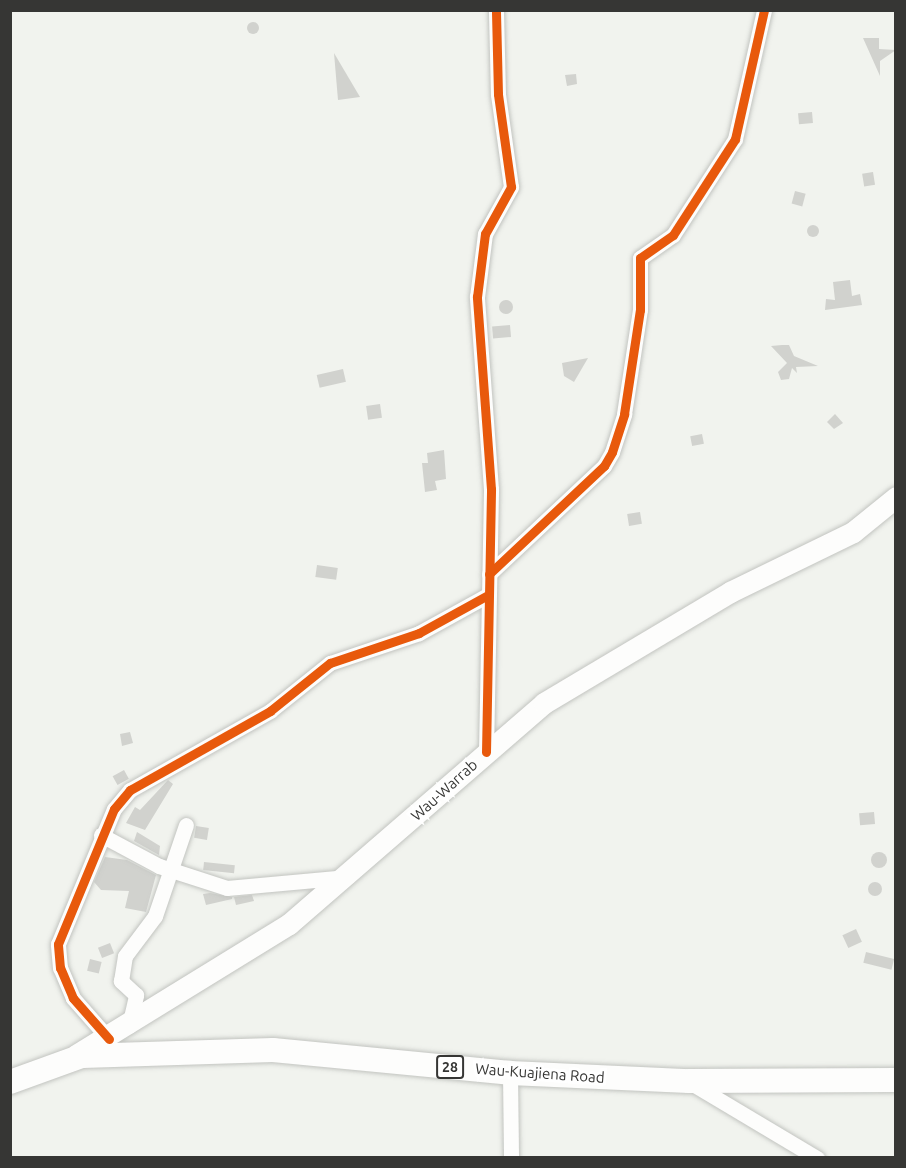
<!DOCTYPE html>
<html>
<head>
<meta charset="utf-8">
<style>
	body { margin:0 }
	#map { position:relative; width:906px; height:1168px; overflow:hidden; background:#f1f3ee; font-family:Ubuntu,sans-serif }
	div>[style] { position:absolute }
	.building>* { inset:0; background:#d1d2ce; transform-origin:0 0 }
	.round { border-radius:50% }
	.roads { filter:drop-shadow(0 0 2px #c2c4c0) drop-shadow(0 0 2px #c2c4c0) }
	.minor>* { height:15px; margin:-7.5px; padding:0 7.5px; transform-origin:7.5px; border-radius:7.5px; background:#fdfdfc }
	.secondary>* { height:21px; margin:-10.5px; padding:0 10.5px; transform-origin:10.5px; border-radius:10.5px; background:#fdfdfc }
	.primary>* { height:24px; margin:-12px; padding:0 12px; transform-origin:12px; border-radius:12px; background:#fdfdfc }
	.cycleway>* { height:9px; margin:-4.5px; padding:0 4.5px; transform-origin:4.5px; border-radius:4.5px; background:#e8590c }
	span { translate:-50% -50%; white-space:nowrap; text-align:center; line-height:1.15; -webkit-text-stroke:6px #fff; paint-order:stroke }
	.shield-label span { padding:2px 4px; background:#fff; border:2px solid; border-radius:4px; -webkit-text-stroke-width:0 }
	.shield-label { font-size:14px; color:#363634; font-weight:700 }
	.street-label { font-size:15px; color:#363634 }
	.frame { position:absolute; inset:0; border:12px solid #363634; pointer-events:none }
</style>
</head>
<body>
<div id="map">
	<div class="building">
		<i class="round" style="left:247px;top:22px;width:12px;height:12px"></i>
		<i style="clip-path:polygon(863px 38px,879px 38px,879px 49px,896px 50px,880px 61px,880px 76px)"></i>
		<i style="clip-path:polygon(334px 53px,360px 97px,338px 100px)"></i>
		<i style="clip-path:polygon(576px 74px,577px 84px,567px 86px,565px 75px)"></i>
		<i style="left:812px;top:112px;width:11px;height:14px;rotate:85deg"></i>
		<i style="left:873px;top:172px;width:13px;height:11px;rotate:81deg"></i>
		<i style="left:795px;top:191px;width:11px;height:13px;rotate:15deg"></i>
		<i class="round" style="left:807px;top:225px;width:12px;height:12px"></i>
		<i style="clip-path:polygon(850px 280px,852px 296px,860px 294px,862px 305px,825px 310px,826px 299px,835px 300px,833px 282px)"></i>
		<i class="round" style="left:499px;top:300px;width:14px;height:14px"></i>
		<i style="left:510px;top:325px;width:12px;height:18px;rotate:85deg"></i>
		<i style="clip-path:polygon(782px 345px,789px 345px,794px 356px,818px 366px,796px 367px,797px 373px,792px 368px,789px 379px,781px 380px,778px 372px,787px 363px,771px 346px)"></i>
		<i style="clip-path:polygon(588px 358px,574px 382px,564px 376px,562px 363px)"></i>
		<i style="left:343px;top:369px;width:13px;height:27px;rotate:77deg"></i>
		<i style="left:380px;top:404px;width:14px;height:14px;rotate:82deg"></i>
		<i style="clip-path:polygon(835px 414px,843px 423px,834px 429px,827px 422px)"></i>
		<i style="left:702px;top:434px;width:10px;height:12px;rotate:79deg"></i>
		<i style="clip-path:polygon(444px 450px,446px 479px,435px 481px,437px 490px,425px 492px,422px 463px,428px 463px,427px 453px)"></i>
		<i style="left:640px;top:512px;width:12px;height:13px;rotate:81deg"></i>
		<i style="left:317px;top:565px;width:21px;height:12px;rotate:8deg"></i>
		<i style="clip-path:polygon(130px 732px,133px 743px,122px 746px,120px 734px)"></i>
		<i style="left:124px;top:770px;width:10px;height:13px;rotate:61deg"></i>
		<i style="clip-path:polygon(168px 780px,173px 784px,145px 830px,126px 823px,135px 807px,140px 810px)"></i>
		<i style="left:874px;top:812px;width:12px;height:15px;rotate:85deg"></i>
		<i style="left:196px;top:826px;width:13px;height:12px;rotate:9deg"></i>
		<i style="clip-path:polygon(137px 832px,160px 846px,159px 855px,134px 841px)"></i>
		<i class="round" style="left:871px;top:852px;width:16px;height:16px"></i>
		<i style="clip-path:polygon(105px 857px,127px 860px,156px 875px,146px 912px,125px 908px,129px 891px,101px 890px,94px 882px)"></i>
		<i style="left:204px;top:862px;width:31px;height:8px;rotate:6deg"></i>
		<i class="round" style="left:868px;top:882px;width:14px;height:14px"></i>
		<i style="clip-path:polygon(210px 893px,232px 897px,232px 899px,206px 905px,203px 894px)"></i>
		<i style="clip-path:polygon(252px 895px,254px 901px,236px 905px,234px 897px)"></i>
		<i style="left:856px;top:929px;width:14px;height:15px;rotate:65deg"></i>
		<i style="left:110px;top:943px;width:11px;height:13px;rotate:68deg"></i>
		<i style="left:866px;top:952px;width:29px;height:11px;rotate:14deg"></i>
		<i style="left:90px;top:959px;width:12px;height:12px;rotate:14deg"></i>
	</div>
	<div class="roads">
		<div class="minor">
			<i style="left:489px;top:574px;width:158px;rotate:-43.2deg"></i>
			<i style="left:604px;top:466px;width:16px;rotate:-60deg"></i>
			<i style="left:612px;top:452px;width:40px;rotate:-72deg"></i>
			<i style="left:624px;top:414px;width:105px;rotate:-81.3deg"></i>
			<i style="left:640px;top:310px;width:52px;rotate:-90deg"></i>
			<i style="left:640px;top:258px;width:40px;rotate:-34.9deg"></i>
			<i style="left:673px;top:235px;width:114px;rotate:-57.1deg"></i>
			<i style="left:735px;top:139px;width:132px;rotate:-77.3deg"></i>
			<i style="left:486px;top:752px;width:263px;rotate:-88.9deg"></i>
			<i style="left:491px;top:489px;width:193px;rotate:-94.2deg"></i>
			<i style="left:477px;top:297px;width:64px;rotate:-82.8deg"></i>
			<i style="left:485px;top:234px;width:54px;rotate:-61deg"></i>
			<i style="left:511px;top:187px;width:94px;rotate:-98deg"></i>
			<i style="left:498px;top:94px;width:84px;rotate:-91.4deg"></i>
			<i style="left:101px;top:835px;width:66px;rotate:28.1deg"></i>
			<i style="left:159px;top:866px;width:71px;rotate:17.9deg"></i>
			<i style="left:227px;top:888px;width:121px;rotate:-5.2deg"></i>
			<i style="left:129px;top:1026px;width:32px;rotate:-77deg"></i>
			<i style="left:136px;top:995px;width:21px;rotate:-137deg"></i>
			<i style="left:121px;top:981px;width:25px;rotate:-81deg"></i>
			<i style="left:125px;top:956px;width:50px;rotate:-53.1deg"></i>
			<i style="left:155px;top:916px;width:96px;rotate:-71.2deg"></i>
			<i style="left:109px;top:1039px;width:55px;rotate:-131.3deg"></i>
			<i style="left:73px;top:998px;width:33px;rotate:-113deg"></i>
			<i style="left:60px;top:968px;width:24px;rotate:-95deg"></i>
			<i style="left:58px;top:944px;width:146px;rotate:-67.5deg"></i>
			<i style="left:114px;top:809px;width:25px;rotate:-50deg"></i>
			<i style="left:130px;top:790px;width:161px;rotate:-29.4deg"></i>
			<i style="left:270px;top:711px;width:77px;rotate:-38.7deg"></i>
			<i style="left:330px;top:663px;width:94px;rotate:-18.6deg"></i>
			<i style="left:419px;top:633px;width:77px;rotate:-28.9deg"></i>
			<i style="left:510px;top:1073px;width:85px;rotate:89.3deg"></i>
			<i style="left:691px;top:1083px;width:147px;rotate:30.8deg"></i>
		</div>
		<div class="secondary">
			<i style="left:76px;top:1055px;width:250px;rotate:-31.6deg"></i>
			<i style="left:289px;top:924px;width:337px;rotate:-40.9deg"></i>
			<i style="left:544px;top:703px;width:217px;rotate:-30.8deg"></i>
			<i style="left:730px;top:592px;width:137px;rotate:-26deg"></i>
			<i style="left:853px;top:532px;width:55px;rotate:-39.1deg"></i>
		</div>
		<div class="primary">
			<i style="left:10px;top:1082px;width:77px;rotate:-19.9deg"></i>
			<i style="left:82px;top:1056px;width:191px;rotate:-1.8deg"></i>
			<i style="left:273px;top:1050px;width:238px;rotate:5.5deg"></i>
			<i style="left:510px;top:1073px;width:179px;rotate:2.6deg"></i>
			<i style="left:689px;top:1081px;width:207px;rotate:-0.3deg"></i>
		</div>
	</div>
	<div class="cycleway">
		<i style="left:489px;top:574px;width:158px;rotate:-43.2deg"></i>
		<i style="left:604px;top:466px;width:16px;rotate:-60deg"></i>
		<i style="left:612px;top:452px;width:40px;rotate:-72deg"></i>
		<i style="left:624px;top:414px;width:105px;rotate:-81.3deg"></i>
		<i style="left:640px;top:310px;width:52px;rotate:-90deg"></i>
		<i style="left:640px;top:258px;width:40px;rotate:-34.9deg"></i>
		<i style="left:673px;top:235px;width:114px;rotate:-57.1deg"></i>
		<i style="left:735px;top:139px;width:132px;rotate:-77.3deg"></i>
		<i style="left:486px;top:752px;width:263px;rotate:-88.9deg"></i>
		<i style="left:491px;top:489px;width:193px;rotate:-94.2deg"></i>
		<i style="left:477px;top:297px;width:64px;rotate:-82.8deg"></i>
		<i style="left:485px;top:234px;width:54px;rotate:-61deg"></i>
		<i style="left:511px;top:187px;width:94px;rotate:-98deg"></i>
		<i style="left:498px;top:94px;width:84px;rotate:-91.4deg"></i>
		<i style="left:109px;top:1039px;width:55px;rotate:-131.3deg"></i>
		<i style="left:73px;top:998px;width:33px;rotate:-113deg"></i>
		<i style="left:60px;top:968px;width:24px;rotate:-95deg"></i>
		<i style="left:58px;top:944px;width:146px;rotate:-67.5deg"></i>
		<i style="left:114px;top:809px;width:25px;rotate:-50deg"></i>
		<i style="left:130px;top:790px;width:161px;rotate:-29.4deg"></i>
		<i style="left:270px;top:711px;width:77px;rotate:-38.7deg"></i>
		<i style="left:330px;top:663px;width:94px;rotate:-18.6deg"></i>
		<i style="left:419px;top:633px;width:77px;rotate:-28.9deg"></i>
	</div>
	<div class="shield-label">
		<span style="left:450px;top:1067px">28</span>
	</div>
	<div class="street-label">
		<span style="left:444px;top:790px;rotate:-42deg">Wau-Warrab</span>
		<span style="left:540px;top:1073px;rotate:4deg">Wau-Kuajiena Road</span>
	</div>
	<div class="frame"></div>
</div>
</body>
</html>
